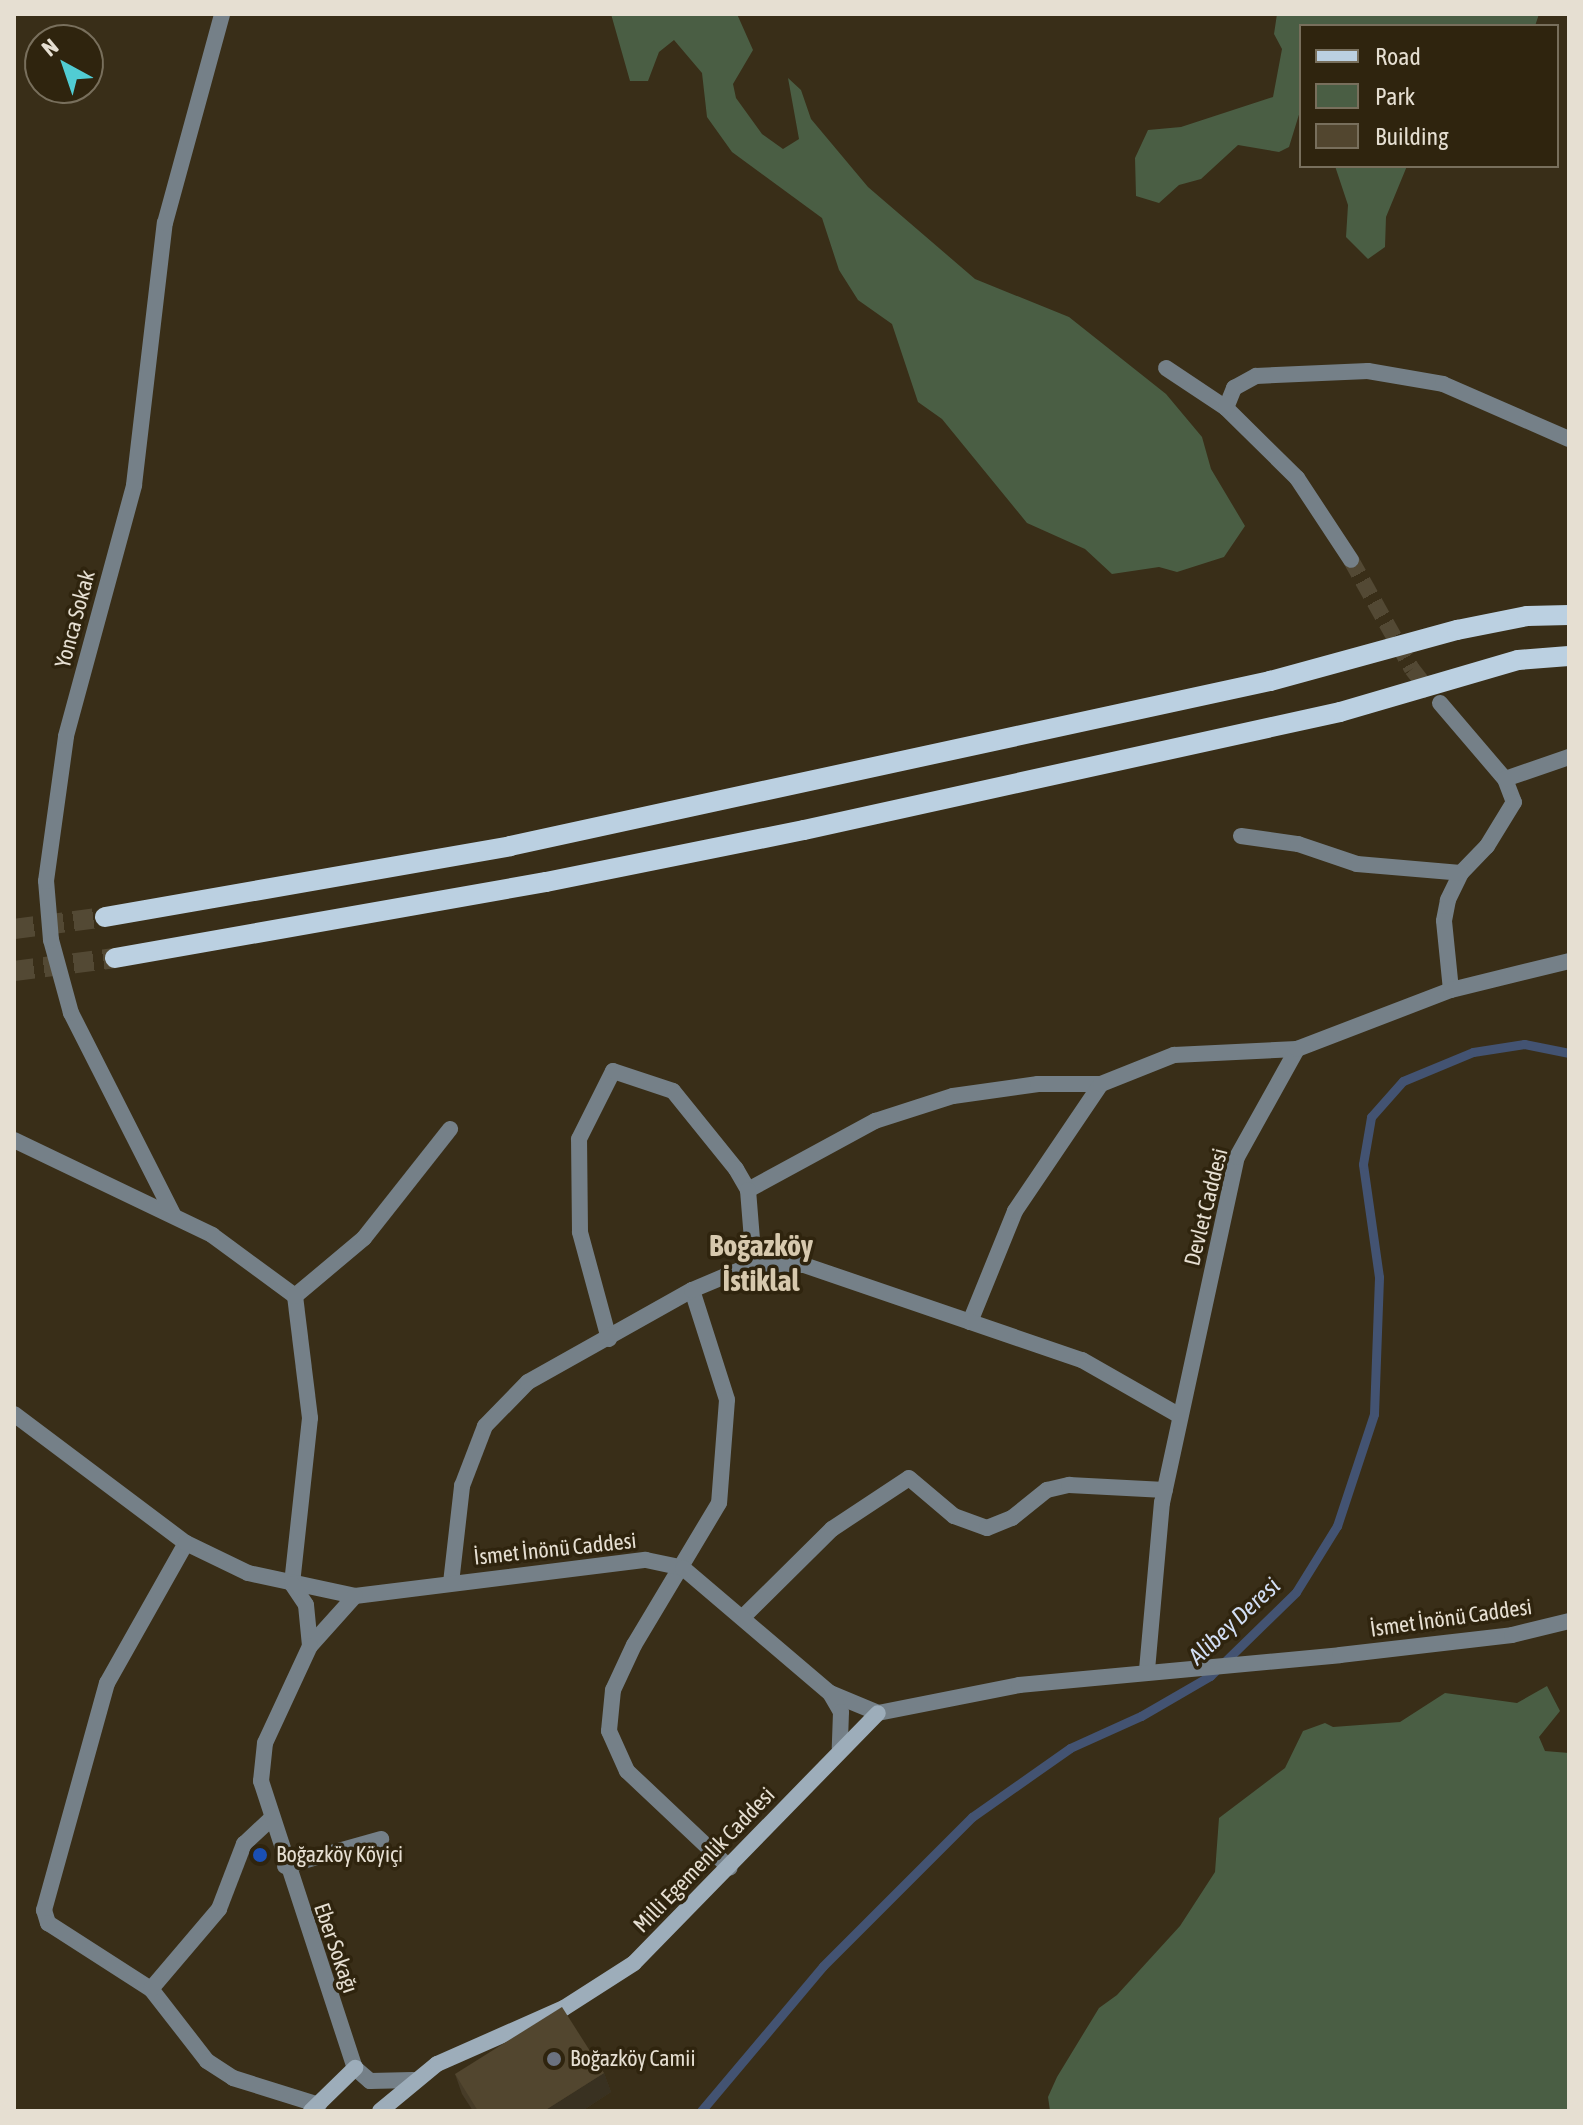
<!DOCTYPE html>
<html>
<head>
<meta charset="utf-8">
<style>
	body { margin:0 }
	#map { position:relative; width:1583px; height:2125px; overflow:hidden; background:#392e18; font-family:"Asap Condensed",sans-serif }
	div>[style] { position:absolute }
	.green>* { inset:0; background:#4a5e44 }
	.stream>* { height:9px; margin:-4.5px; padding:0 4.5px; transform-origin:4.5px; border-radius:4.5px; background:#435372 }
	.minor-tunnel>* { height:16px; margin-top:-8px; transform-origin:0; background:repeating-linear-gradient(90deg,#534934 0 16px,transparent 0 24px) }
	.primary-tunnel>* { height:20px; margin-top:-10px; transform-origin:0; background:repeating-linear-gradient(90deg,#534934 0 20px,transparent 0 30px) }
	.minor>* { height:16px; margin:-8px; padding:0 8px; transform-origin:8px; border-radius:8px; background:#758088 }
	.tertiary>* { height:16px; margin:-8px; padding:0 8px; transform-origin:8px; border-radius:8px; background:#758088 }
	.secondary>* { height:16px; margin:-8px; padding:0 8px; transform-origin:8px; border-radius:8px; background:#9dadba }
	.primary>* { height:20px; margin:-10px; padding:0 10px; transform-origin:10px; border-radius:10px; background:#bbd0e1 }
	.wall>* { inset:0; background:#473c28 }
	.shaded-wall>* { inset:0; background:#393121 }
	.building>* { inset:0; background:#52462f }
	.dots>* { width:22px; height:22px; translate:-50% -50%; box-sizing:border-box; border:4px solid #2f240e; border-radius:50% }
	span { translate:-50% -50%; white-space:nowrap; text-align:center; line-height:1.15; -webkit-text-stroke:7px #2f240e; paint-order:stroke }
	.street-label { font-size:22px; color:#e6dfd2 }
	.poi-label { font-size:22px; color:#e6dfd2 }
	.left { translate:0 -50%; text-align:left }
	.water-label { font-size:24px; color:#d2def4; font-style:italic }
	.district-label { font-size:30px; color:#d7c9ae; font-weight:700 }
	.frame { position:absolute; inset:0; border:16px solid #e6dfd2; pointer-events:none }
	.legend { position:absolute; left:1299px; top:24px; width:260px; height:144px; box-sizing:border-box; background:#2f240e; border:2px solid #786f5c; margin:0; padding:10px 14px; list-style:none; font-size:24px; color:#e6dfd2 }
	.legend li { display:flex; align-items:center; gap:16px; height:40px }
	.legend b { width:40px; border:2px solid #786f5c }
	.north { position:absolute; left:24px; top:24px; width:80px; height:80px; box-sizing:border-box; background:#2f240e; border:2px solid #786f5c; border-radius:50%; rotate:320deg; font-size:22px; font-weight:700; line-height:32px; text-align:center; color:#e6dfd2 }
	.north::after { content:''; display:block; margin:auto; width:28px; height:36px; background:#51ccd3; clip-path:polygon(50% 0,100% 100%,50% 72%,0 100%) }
</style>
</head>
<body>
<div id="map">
	<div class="green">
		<i style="clip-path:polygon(611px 14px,737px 14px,753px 50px,733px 84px,736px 98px,762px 134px,783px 149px,799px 139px,788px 78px,801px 90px,811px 119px,868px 187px,975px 279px,1069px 317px,1166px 394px,1202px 437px,1211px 469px,1245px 526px,1224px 557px,1177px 572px,1159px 567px,1112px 574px,1085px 549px,1027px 523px,942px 419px,918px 402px,892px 324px,858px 300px,839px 270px,822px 218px,732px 152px,707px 117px,702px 73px,674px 40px,659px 52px,648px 81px,630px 81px)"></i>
		<i style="clip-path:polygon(1277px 14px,1539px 14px,1535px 26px,1301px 26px,1301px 108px,1289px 147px,1279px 152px,1238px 145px,1201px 179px,1179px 185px,1159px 203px,1136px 196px,1135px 158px,1148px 130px,1181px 127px,1273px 97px,1282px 49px,1274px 34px)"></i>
		<i style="clip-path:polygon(1335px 166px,1407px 166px,1386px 217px,1385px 247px,1368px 259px,1346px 237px,1348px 205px)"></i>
		<i style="clip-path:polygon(1547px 1686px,1560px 1711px,1539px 1737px,1545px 1751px,1569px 1753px,1569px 2111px,1050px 2111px,1048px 2097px,1057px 2077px,1099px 2008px,1117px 1995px,1180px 1926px,1215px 1872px,1219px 1818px,1285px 1768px,1303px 1731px,1325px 1723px,1333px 1727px,1400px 1722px,1445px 1693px,1517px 1703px)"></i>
	</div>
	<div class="stream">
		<i style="left:701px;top:2111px;width:189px;rotate:-49.9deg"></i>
		<i style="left:823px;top:1966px;width:211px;rotate:-45deg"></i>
		<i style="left:972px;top:1817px;width:120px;rotate:-35.1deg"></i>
		<i style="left:1070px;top:1748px;width:78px;rotate:-24.3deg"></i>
		<i style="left:1141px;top:1716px;width:80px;rotate:-30.1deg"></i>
		<i style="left:1210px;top:1676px;width:120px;rotate:-44.3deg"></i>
		<i style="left:1296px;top:1592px;width:78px;rotate:-58.2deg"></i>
		<i style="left:1337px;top:1526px;width:118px;rotate:-71.7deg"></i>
		<i style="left:1374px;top:1414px;width:137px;rotate:-87.9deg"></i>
		<i style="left:1379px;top:1277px;width:114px;rotate:-98.1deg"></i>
		<i style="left:1363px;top:1164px;width:48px;rotate:-80.3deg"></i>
		<i style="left:1371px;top:1117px;width:48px;rotate:-48.4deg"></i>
		<i style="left:1403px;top:1081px;width:76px;rotate:-22.5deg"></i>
		<i style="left:1473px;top:1052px;width:52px;rotate:-8.9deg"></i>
		<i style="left:1524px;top:1044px;width:46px;rotate:11.3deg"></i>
	</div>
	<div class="minor-tunnel">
		<i style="left:1351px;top:560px;width:125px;rotate:60.8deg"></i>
		<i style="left:1412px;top:669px;width:31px;rotate:52deg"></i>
	</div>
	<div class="primary-tunnel">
		<i style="left:14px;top:929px;width:92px;rotate:-7.5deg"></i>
		<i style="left:14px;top:971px;width:102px;rotate:-7.3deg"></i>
	</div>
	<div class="minor">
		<i style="left:1166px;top:368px;width:72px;rotate:33.7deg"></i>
		<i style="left:1226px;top:408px;width:100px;rotate:44.6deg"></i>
		<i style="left:1297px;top:478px;width:98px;rotate:56.6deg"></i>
		<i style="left:1226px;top:408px;width:22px;rotate:-68deg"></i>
		<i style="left:1234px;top:388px;width:25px;rotate:-29deg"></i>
		<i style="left:1256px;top:376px;width:112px;rotate:-2.6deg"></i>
		<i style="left:1368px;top:371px;width:76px;rotate:9.8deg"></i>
		<i style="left:1443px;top:384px;width:137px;rotate:23.6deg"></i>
		<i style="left:1440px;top:703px;width:100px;rotate:49.5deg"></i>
		<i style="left:1505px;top:779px;width:25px;rotate:69deg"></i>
		<i style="left:1514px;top:802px;width:52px;rotate:121.5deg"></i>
		<i style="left:1487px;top:846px;width:37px;rotate:134deg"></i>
		<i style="left:1461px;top:873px;width:30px;rotate:116deg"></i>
		<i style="left:1448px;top:900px;width:21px;rotate:101deg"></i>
		<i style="left:1444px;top:921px;width:69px;rotate:84.2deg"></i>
		<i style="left:1505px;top:779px;width:68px;rotate:-19deg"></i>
		<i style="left:1241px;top:836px;width:58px;rotate:8deg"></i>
		<i style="left:1298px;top:844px;width:62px;rotate:18.7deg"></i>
		<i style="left:1357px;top:864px;width:104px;rotate:4.9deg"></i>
		<i style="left:14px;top:1140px;width:220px;rotate:25.6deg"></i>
		<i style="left:212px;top:1235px;width:103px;rotate:36.3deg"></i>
		<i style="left:295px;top:1296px;width:123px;rotate:83deg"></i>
		<i style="left:310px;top:1418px;width:167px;rotate:96.2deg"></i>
		<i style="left:748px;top:1190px;width:145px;rotate:-28.5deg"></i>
		<i style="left:875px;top:1121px;width:82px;rotate:-17.8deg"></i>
		<i style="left:953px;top:1096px;width:86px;rotate:-8deg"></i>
		<i style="left:1038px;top:1084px;width:63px"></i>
		<i style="left:174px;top:1216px;width:228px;rotate:-116.9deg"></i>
		<i style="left:71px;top:1013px;width:76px;rotate:-105.3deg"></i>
		<i style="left:51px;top:940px;width:59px;rotate:-94.8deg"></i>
		<i style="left:46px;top:881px;width:146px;rotate:-82.1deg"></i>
		<i style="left:66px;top:736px;width:260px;rotate:-74.8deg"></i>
		<i style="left:134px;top:485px;width:264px;rotate:-83.3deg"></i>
		<i style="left:165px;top:223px;width:217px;rotate:-74.7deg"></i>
		<i style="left:692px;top:1290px;width:115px;rotate:72.3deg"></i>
		<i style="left:727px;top:1400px;width:103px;rotate:94.4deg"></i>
		<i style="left:719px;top:1503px;width:165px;rotate:120.9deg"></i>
		<i style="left:634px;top:1645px;width:50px;rotate:115deg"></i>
		<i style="left:613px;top:1690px;width:41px;rotate:95.6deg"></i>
		<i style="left:609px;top:1731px;width:44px;rotate:65.8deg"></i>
		<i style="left:627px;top:1771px;width:141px;rotate:43.3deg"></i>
		<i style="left:295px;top:1296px;width:90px;rotate:-40deg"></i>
		<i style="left:364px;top:1238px;width:139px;rotate:-51.7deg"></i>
		<i style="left:970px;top:1322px;width:120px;rotate:-67.9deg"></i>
		<i style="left:1015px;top:1211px;width:153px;rotate:-55.9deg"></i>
		<i style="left:1101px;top:1084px;width:79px;rotate:-21.7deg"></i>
		<i style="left:1174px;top:1055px;width:123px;rotate:-2.8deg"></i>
		<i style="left:609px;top:1339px;width:111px;rotate:-105.2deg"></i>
		<i style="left:580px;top:1232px;width:93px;rotate:-90.6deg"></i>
		<i style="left:579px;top:1139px;width:76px;rotate:-63.4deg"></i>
		<i style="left:613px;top:1071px;width:63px;rotate:18.4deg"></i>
		<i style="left:673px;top:1091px;width:100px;rotate:51.1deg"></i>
		<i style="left:736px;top:1169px;width:24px;rotate:60deg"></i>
		<i style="left:748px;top:1190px;width:74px;rotate:85.4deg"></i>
		<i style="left:186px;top:1543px;width:161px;rotate:119.4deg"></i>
		<i style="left:107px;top:1683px;width:236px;rotate:105.5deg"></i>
		<i style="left:44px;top:1910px;width:14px;rotate:73deg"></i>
		<i style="left:48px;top:1923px;width:122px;rotate:32.7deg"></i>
		<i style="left:151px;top:1989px;width:91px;rotate:52.1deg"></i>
		<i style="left:207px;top:2061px;width:31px;rotate:33deg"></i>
		<i style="left:233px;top:2078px;width:90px;rotate:17.4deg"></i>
		<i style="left:451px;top:1583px;width:98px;rotate:-83.5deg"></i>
		<i style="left:462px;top:1486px;width:64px;rotate:-69deg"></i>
		<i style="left:485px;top:1426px;width:62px;rotate:-45.7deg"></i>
		<i style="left:528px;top:1382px;width:188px;rotate:-29.3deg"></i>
		<i style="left:692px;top:1290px;width:67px;rotate:-22.8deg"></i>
		<i style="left:754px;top:1264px;width:50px;rotate:1.1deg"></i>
		<i style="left:804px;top:1265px;width:294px;rotate:18.9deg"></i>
		<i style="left:1082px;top:1360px;width:113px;rotate:29.7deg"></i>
		<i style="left:743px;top:1617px;width:125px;rotate:-44.7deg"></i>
		<i style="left:832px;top:1529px;width:92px;rotate:-33.5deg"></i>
		<i style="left:909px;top:1478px;width:59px;rotate:40.2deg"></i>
		<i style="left:954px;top:1516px;width:35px;rotate:20deg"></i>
		<i style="left:987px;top:1528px;width:27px;rotate:-22deg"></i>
		<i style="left:1012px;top:1518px;width:45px;rotate:-38.7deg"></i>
		<i style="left:1047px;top:1490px;width:23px;rotate:-13deg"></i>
		<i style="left:1069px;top:1485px;width:96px;rotate:3deg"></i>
		<i style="left:1147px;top:1670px;width:168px;rotate:-84.9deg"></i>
		<i style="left:1162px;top:1503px;width:354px;rotate:-77.8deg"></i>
		<i style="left:1237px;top:1157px;width:124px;rotate:-60.9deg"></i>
		<i style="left:1297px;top:1049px;width:165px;rotate:-21deg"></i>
		<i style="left:1451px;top:990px;width:122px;rotate:-13.8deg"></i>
		<i style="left:285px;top:1866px;width:100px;rotate:-15.7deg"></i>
		<i style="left:151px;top:1989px;width:105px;rotate:-49.6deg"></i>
		<i style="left:219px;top:1909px;width:70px;rotate:-69deg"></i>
		<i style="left:244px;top:1844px;width:35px;rotate:-43deg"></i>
	</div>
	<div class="tertiary">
		<i style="left:14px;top:1414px;width:215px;rotate:36.9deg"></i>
		<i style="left:186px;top:1543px;width:69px;rotate:25.8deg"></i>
		<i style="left:248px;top:1573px;width:109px;rotate:12.1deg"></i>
		<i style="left:355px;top:1596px;width:293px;rotate:-7.1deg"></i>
		<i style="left:646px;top:1560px;width:38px;rotate:12deg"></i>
		<i style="left:683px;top:1568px;width:193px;rotate:40.4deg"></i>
		<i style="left:830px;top:1693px;width:52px;rotate:22.6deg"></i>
		<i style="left:878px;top:1713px;width:144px;rotate:-11.2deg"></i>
		<i style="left:1019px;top:1685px;width:322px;rotate:-5.3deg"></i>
		<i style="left:1340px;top:1655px;width:173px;rotate:-6.6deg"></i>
		<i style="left:1512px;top:1635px;width:59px;rotate:-13.8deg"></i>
		<i style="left:292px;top:1584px;width:25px;rotate:56deg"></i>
		<i style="left:306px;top:1605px;width:41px;rotate:84.4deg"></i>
		<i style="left:355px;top:1596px;width:67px;rotate:132deg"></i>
		<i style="left:310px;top:1646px;width:107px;rotate:114.9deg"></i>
		<i style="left:265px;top:1743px;width:38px;rotate:96deg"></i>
		<i style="left:261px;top:1781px;width:302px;rotate:71.9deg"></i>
		<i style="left:355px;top:2068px;width:20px;rotate:41deg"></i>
		<i style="left:370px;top:2081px;width:43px;rotate:-1.3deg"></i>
		<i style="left:830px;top:1693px;width:22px;rotate:60deg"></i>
		<i style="left:841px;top:1712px;width:36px;rotate:92deg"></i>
	</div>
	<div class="secondary">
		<i style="left:311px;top:2111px;width:62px;rotate:-44.3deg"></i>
		<i style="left:380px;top:2111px;width:74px;rotate:-39.5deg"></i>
		<i style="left:437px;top:2064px;width:139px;rotate:-23.8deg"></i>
		<i style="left:564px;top:2008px;width:83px;rotate:-32.7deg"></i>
		<i style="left:634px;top:1963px;width:349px;rotate:-45.7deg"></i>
	</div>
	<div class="primary">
		<i style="left:105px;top:917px;width:411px;rotate:-9.9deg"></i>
		<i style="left:510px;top:846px;width:778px;rotate:-12.25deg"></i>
		<i style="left:1270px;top:681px;width:194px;rotate:-15.3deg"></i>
		<i style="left:1457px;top:630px;width:71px;rotate:-11.3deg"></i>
		<i style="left:1527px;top:616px;width:42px;rotate:-1.4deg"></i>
		<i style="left:115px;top:958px;width:438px;rotate:-10deg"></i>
		<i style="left:546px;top:882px;width:263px;rotate:-11.4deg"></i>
		<i style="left:804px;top:830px;width:549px;rotate:-12.42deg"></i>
		<i style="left:1340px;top:712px;width:185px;rotate:-16.3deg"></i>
		<i style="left:1518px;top:660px;width:51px;rotate:-4.5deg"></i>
	</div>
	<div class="wall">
		<i style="clip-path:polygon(604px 2073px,611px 2092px,582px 2111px,473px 2111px,462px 2094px,455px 2074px)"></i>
	</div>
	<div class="shaded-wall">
		<i style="clip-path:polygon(604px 2073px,611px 2092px,582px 2111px,544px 2111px)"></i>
	</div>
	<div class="building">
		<i style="clip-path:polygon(562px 2007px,604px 2073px,544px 2111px,478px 2111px,455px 2074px)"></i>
	</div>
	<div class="dots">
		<i style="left:260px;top:1855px;background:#1a4fb4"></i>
		<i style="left:554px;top:2059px;background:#6b7280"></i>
	</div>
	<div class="street-label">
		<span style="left:75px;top:619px;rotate:-75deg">Yonca Sokak</span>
		<span style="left:1206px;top:1207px;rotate:-76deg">Devlet Caddesi</span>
		<span style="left:555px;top:1549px;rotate:-6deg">İsmet İnönü Caddesi</span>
		<span style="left:1451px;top:1618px;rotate:-8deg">İsmet İnönü Caddesi</span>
		<span style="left:704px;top:1860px;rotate:-46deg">Milli Egemenlik Caddesi</span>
		<span style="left:336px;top:1948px;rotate:71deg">Eber Sokağı</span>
	</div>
	<div class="poi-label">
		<span class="left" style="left:276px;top:1855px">Boğazköy Köyiçi</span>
		<span class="left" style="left:570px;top:2059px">Boğazköy Camii</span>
	</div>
	<div class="water-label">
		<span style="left:1234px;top:1621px;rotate:-43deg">Alibey Deresi</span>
	</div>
	<div class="district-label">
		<span style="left:761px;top:1262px">Boğazköy<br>İstiklal</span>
	</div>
	<div class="frame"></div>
	<ul class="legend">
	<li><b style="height:10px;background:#bbd0e1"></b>Road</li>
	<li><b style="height:22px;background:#4a5e44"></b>Park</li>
	<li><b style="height:22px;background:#52462f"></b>Building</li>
	</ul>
	<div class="north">N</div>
</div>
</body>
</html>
